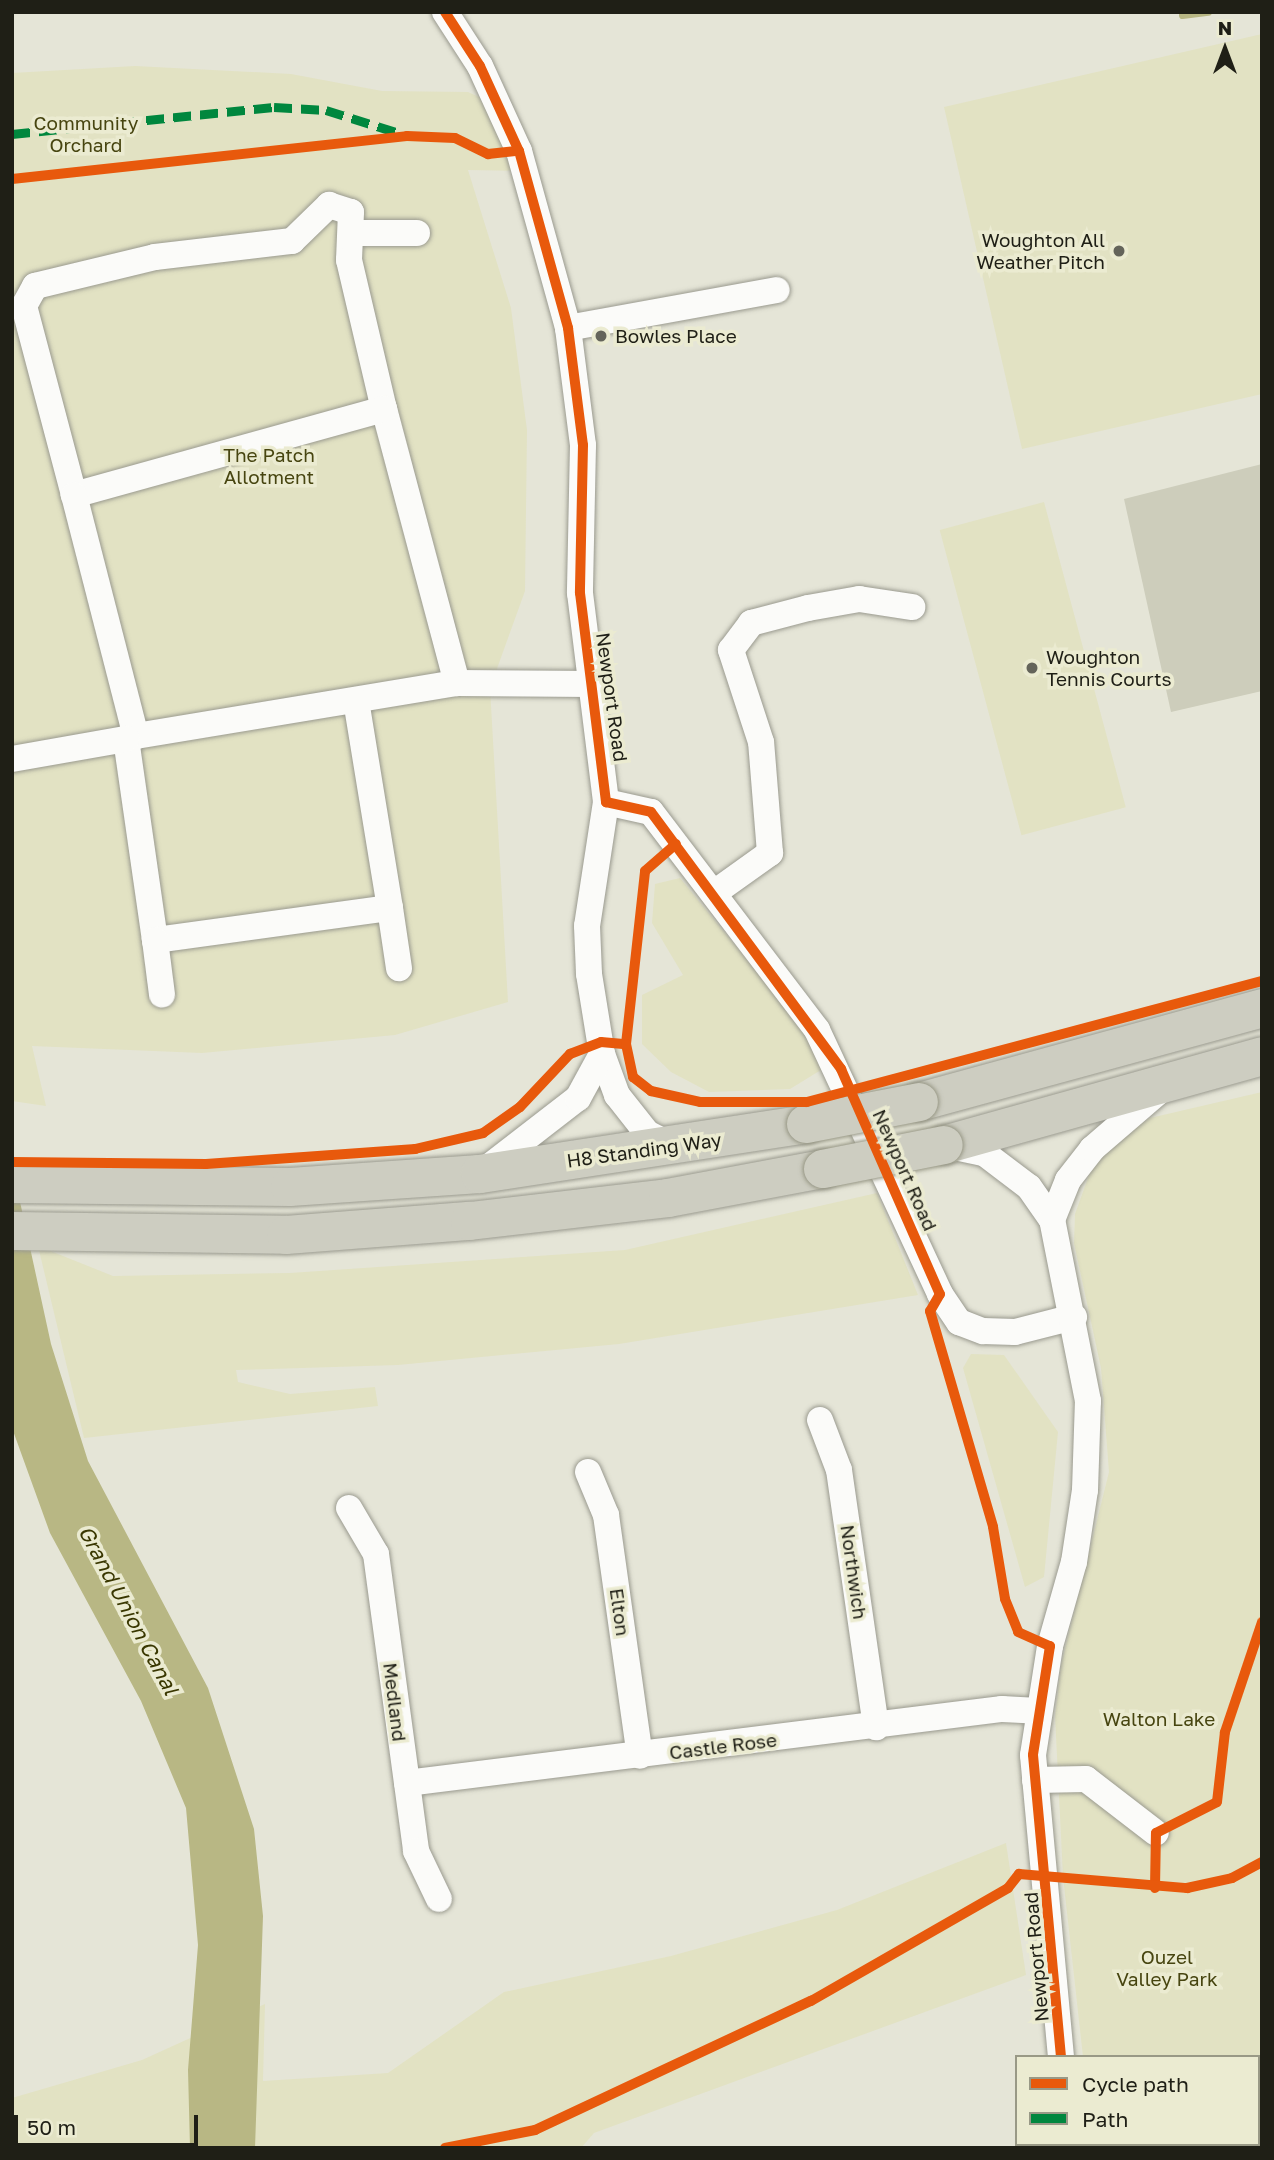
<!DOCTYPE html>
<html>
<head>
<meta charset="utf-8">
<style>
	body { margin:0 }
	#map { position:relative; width:1274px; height:2160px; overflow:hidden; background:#e5e5d7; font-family:"Golos Text",sans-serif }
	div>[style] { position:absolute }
	.green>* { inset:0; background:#e2e2c3; transform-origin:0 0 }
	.water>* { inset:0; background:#b8b784 }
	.stream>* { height:7px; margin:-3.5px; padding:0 3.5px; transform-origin:3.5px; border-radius:3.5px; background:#b8b784 }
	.building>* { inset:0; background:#cdcdbb }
	.roads { filter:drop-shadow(0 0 2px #9a9a8f) drop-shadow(0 0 2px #9a9a8f) }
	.minor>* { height:26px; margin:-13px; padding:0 13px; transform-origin:13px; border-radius:13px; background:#fbfbf9 }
	.highway>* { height:38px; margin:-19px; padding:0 19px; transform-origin:19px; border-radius:19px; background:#cdcdc1 }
	.bridges { filter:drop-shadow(0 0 2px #979785) drop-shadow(0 0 2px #979785) }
	.highway-bridge>* { height:38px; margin:-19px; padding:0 19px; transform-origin:19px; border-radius:19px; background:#cdcdc1 }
	.quiet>* { height:9px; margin-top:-4.5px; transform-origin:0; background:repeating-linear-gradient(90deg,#00873e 0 18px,transparent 0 27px) }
	.cycleway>* { height:10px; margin:-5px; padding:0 5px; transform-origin:5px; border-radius:5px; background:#e8590c }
	.dots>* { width:19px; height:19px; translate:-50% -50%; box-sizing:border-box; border:4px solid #ebebd1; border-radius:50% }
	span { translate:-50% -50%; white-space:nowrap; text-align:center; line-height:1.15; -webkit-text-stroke:7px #ebebd1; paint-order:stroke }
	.park-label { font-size:19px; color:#474510 }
	.poi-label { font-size:19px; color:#1f1f16 }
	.right { translate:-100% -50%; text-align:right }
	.left { translate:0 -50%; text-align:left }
	.street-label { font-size:19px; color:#1f1f16 }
	.water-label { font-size:21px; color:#393700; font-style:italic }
	.frame { position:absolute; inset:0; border:14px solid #1f1f16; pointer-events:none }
	.legend { position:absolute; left:1015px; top:2055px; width:245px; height:91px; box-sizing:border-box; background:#ebebd1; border:2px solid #999986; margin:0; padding:9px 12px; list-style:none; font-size:21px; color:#1f1f16 }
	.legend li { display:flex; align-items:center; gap:14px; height:35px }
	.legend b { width:35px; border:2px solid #999986 }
	.north { position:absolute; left:1190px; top:14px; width:70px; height:70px; -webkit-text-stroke:5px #ebebd1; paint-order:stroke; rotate:0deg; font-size:19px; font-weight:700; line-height:28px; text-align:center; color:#1f1f16 }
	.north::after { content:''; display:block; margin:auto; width:24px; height:32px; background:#1f1f16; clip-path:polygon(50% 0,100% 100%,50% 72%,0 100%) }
	.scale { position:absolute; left:14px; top:2115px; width:184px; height:32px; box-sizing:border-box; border:4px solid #1f1f16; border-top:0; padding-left:9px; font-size:21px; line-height:24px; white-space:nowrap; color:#1f1f16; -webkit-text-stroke:5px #ebebd1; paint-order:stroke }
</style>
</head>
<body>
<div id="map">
	<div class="green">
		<i style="clip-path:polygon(1262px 34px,1262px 394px,1022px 449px,944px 107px)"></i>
		<i style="clip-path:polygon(135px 66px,291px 74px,382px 91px,468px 92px,499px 106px,524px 171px,468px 170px,511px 308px,527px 430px,525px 591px,490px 688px,508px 1002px,395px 1035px,202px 1053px,32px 1046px,46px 1106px,12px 1101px,12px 73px)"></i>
		<i style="left:1044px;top:502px;width:316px;height:108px;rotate:75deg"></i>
		<i style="clip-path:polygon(680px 878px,805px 1031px,821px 1070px,790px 1089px,709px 1092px,671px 1072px,642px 1044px,642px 995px,683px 975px,652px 923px,655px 884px)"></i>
		<i style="clip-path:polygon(1262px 1092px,1262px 2148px,1094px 2148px,1258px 2144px,1258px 2057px,1083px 2057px,1063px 1876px,1055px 1716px,1061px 1665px,1109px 1472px,1101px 1368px,1074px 1243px,1075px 1214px,1092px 1167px,1123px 1135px,1150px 1118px)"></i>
		<i style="clip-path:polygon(877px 1193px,918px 1295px,619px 1344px,398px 1365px,236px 1370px,238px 1382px,290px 1394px,375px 1387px,378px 1406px,84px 1438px,38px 1246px,113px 1276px,290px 1273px,625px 1250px)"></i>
		<i style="clip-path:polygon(971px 1354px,1004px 1355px,1058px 1432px,1044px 1577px,1025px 1587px,963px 1368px)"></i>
		<i style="clip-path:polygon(1006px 1843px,1026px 1975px,594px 2133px,581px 2148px,12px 2148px,12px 2098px,142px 2060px,265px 2004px,263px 2081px,388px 2073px,504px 1992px,671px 1956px,837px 1910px)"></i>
	</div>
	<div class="water">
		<i style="clip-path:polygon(12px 1165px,51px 1344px,88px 1461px,208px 1688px,254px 1829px,263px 1916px,255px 2148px,190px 2148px,188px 2070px,198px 1945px,186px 1808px,141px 1701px,50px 1533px,12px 1428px)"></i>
	</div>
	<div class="stream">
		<i style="left:1182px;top:15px;width:26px;rotate:-7deg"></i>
	</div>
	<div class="building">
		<i style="clip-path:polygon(1262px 464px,1262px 691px,1171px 712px,1124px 499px)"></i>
	</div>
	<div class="roads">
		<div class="minor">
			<i style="left:445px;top:12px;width:64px;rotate:57.1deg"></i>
			<i style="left:480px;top:66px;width:94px;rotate:65.4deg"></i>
			<i style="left:519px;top:151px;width:184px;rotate:74.5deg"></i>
			<i style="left:568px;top:328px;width:118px;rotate:82.7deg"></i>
			<i style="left:583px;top:445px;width:148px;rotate:91.2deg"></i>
			<i style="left:580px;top:593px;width:211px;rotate:82.9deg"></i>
			<i style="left:606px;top:802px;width:125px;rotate:98.7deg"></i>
			<i style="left:587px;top:926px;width:48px;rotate:87.6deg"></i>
			<i style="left:589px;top:974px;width:81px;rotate:80.8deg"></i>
			<i style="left:602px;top:1054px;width:44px;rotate:69.9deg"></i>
			<i style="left:617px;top:1095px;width:48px;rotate:51.7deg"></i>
			<i style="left:647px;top:1133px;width:30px;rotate:27deg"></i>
			<i style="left:353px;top:233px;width:64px"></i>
			<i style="left:568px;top:328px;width:212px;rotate:-10.3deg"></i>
			<i style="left:74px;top:495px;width:196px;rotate:-104.8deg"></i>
			<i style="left:24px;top:306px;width:23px;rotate:-61deg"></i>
			<i style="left:35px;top:286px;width:123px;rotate:-13.6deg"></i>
			<i style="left:155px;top:257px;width:138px;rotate:-6.7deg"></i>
			<i style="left:292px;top:241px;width:52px;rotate:-44.2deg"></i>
			<i style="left:329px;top:205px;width:23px;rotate:18deg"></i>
			<i style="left:351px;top:212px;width:48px;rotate:92.4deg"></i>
			<i style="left:349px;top:260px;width:153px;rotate:76.8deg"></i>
			<i style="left:457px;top:683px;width:284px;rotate:-104.9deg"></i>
			<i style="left:384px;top:409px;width:322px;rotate:164.5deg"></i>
			<i style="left:74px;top:495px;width:249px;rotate:75.6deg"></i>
			<i style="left:136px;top:736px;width:325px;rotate:-9.4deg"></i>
			<i style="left:457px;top:683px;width:135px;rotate:0.4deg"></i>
			<i style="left:136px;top:736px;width:10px;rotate:163deg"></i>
			<i style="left:126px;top:739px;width:203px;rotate:81.8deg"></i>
			<i style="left:155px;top:940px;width:237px;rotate:-7.8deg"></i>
			<i style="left:390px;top:908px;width:210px;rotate:-99.3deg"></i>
			<i style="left:12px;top:759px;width:116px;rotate:-10deg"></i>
			<i style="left:606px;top:802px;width:46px;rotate:12.5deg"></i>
			<i style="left:651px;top:812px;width:274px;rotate:52.7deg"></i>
			<i style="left:817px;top:1030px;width:291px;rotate:65deg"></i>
			<i style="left:940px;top:1294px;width:34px;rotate:56deg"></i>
			<i style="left:959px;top:1322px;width:26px;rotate:21deg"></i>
			<i style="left:983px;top:1331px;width:32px;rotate:2deg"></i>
			<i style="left:1015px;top:1332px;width:61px;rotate:-14.3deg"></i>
			<i style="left:714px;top:893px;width:69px;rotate:-35.5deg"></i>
			<i style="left:770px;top:853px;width:111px;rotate:-94.6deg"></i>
			<i style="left:761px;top:742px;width:97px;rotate:-108.1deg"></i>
			<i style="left:731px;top:650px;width:34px;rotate:-53deg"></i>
			<i style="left:751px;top:623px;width:59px;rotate:-14.7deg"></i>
			<i style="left:808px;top:608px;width:52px;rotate:-10deg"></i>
			<i style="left:859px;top:599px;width:54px;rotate:8.6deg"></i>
			<i style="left:390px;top:908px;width:61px;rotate:81.5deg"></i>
			<i style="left:155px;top:940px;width:55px;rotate:82.7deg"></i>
			<i style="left:950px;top:1146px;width:35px;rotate:12deg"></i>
			<i style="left:984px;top:1153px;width:56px;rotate:37.1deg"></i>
			<i style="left:1029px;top:1187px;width:40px;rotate:55.1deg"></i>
			<i style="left:486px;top:1169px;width:116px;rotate:-37.7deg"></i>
			<i style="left:578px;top:1098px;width:50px;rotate:-61.4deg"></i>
			<i style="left:820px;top:1420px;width:53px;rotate:69.2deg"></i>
			<i style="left:839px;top:1470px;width:260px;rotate:81.8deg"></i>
			<i style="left:588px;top:1472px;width:47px;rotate:67.3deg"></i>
			<i style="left:606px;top:1515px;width:243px;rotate:82deg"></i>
			<i style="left:349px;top:1508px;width:53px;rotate:59.6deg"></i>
			<i style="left:376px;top:1554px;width:300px;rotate:82.3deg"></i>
			<i style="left:416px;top:1851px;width:53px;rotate:64.4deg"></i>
			<i style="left:1035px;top:1780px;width:51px;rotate:-1.1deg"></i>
			<i style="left:1086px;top:1779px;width:88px;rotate:37.6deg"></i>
			<i style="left:407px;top:1783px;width:600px;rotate:-7.09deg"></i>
			<i style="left:1002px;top:1709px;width:36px;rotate:3deg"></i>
			<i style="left:1061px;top:2057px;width:303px;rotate:-95.3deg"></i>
			<i style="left:1033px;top:1755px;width:110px;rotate:-81.1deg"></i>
			<i style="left:1050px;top:1646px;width:87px;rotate:-74.1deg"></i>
			<i style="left:1074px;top:1562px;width:73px;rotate:-81.3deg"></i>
			<i style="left:1085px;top:1490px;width:89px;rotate:-88.1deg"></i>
			<i style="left:1088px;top:1401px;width:185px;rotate:-101.2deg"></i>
			<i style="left:1052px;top:1220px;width:43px;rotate:-68.2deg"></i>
			<i style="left:1068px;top:1180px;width:39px;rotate:-52deg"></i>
			<i style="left:1092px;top:1149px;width:94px;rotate:-40.7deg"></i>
			<i style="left:1069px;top:2144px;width:4px;rotate:90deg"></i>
		</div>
		<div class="highway">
			<i style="left:919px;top:1102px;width:356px;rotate:-15.3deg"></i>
			<i style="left:944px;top:1145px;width:330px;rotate:-15.6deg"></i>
			<i style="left:12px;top:1184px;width:278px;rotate:0.6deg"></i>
			<i style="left:290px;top:1187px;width:190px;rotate:-3.9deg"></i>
			<i style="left:480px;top:1174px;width:330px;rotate:-8.7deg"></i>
			<i style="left:12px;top:1231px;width:274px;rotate:0.8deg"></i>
			<i style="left:286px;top:1235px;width:185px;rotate:-4.4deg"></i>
			<i style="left:470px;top:1221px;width:199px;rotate:-6.6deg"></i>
			<i style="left:668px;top:1198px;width:158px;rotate:-10.6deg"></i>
		</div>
	</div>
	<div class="bridges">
		<div class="highway-bridge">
			<i style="left:806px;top:1124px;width:115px;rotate:-11deg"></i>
			<i style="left:823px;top:1169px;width:123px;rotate:-11.2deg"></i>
		</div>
	</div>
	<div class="quiet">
		<i style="left:12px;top:134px;width:263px;rotate:-5.9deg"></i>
		<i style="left:274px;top:107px;width:52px;rotate:3.3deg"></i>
		<i style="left:326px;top:110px;width:77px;rotate:17.5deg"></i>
	</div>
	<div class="cycleway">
		<i style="left:445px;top:12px;width:64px;rotate:57.1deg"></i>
		<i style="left:480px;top:66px;width:94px;rotate:65.4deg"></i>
		<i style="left:519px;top:151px;width:184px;rotate:74.5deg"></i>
		<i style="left:568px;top:328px;width:118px;rotate:82.7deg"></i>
		<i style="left:583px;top:445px;width:148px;rotate:91.2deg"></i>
		<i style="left:580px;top:593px;width:211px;rotate:82.9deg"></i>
		<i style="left:606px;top:802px;width:46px;rotate:12.5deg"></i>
		<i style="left:651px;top:812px;width:320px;rotate:53.5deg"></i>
		<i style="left:841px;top:1069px;width:246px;rotate:66.3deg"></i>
		<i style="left:940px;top:1294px;width:20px;rotate:120deg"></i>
		<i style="left:930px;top:1311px;width:225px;rotate:73.7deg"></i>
		<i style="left:993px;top:1527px;width:73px;rotate:80.5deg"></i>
		<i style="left:1005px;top:1599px;width:35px;rotate:68deg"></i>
		<i style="left:1018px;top:1632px;width:35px;rotate:24deg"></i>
		<i style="left:1050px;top:1646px;width:110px;rotate:98.9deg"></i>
		<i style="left:1033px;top:1755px;width:303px;rotate:84.7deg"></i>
		<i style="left:12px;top:179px;width:397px;rotate:-6.2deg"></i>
		<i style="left:407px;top:136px;width:48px;rotate:2.4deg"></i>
		<i style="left:455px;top:138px;width:37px;rotate:26deg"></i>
		<i style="left:488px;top:154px;width:31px;rotate:-6deg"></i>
		<i style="left:626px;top:1044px;width:174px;rotate:-83.7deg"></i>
		<i style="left:645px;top:871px;width:41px;rotate:-41.1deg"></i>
		<i style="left:12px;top:1162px;width:194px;rotate:0.6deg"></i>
		<i style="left:206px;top:1164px;width:210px;rotate:-4.1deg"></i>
		<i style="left:415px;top:1149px;width:70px;rotate:-13.2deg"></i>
		<i style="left:483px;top:1133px;width:45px;rotate:-35.1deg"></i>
		<i style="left:520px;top:1107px;width:73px;rotate:-46.7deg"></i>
		<i style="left:570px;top:1054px;width:33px;rotate:-21deg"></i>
		<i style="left:601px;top:1042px;width:25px;rotate:5deg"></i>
		<i style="left:626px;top:1044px;width:34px;rotate:78deg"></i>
		<i style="left:633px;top:1077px;width:23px;rotate:38deg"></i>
		<i style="left:651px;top:1091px;width:50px;rotate:12.7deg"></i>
		<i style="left:700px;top:1102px;width:107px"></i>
		<i style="left:807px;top:1102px;width:471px;rotate:-14.9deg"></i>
		<i style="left:1155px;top:1888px;width:55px;rotate:-89deg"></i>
		<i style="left:1156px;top:1833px;width:68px;rotate:-26.9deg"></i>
		<i style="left:1217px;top:1802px;width:70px;rotate:-83.5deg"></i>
		<i style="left:1225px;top:1732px;width:116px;rotate:-71.4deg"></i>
		<i style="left:445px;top:2148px;width:92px;rotate:-11.3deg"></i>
		<i style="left:535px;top:2130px;width:305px;rotate:-25.1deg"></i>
		<i style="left:811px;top:2001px;width:227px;rotate:-29.8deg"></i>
		<i style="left:1008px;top:1888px;width:18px;rotate:-52deg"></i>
		<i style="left:1019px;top:1874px;width:169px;rotate:4.8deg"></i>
		<i style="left:1187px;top:1888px;width:46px;rotate:-12.5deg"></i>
		<i style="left:1232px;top:1878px;width:34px;rotate:-28deg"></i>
	</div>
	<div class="dots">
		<i style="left:1119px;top:251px;background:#64645a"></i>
		<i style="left:601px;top:336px;background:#64645a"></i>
		<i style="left:1032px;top:668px;background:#64645a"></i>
	</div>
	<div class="park-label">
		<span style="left:86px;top:134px">Community<br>Orchard</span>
		<span style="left:269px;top:466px">The Patch<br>Allotment</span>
		<span style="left:1159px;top:1719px">Walton Lake</span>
		<span style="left:1167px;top:1968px">Ouzel<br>Valley Park</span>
	</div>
	<div class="poi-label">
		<span class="right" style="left:1105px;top:251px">Woughton All<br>Weather Pitch</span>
		<span class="left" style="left:615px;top:336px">Bowles Place</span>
		<span class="left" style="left:1046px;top:668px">Woughton<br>Tennis Courts</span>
	</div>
	<div class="street-label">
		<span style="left:612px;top:697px;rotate:82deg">Newport Road</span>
		<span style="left:644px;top:1150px;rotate:-8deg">H8 Standing Way</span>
		<span style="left:905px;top:1170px;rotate:66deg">Newport Road</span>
		<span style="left:854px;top:1572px;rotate:82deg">Northwich</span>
		<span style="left:620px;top:1612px;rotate:82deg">Elton</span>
		<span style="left:395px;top:1702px;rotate:83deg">Medland</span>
		<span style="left:723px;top:1746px;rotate:-7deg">Castle Rose</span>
		<span style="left:1036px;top:1957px;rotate:-95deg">Newport Road</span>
	</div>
	<div class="water-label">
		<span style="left:129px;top:1610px;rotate:62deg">Grand Union Canal</span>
	</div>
	<div class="frame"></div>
	<ul class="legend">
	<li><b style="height:9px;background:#e8590c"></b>Cycle path</li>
	<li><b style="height:9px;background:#00873e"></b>Path</li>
	</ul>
	<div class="north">N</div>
	<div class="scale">50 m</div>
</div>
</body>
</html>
